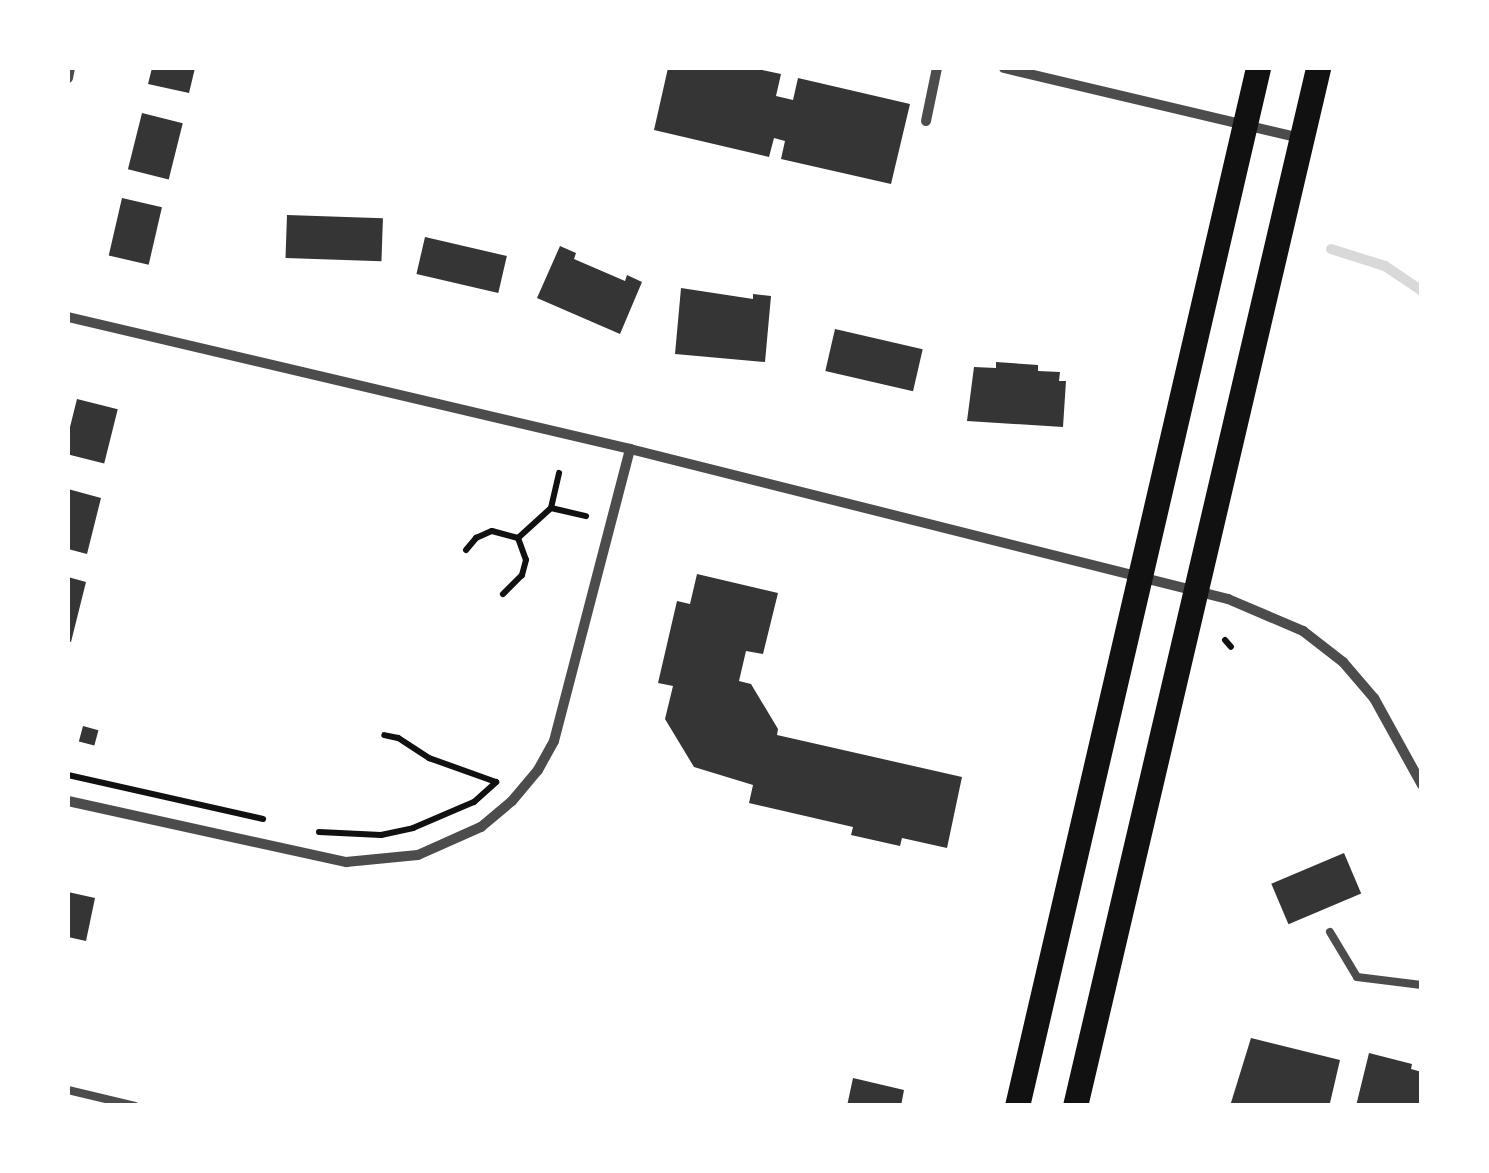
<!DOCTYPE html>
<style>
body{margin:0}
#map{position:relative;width:1489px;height:1173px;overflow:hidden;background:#fff;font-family:Signika,sans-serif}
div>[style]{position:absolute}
.stream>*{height:10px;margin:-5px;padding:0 5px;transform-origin:5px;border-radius:5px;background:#d9d9d9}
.building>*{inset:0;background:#353535;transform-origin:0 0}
.path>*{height:6px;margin:-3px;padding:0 3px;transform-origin:3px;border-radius:3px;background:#111}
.service>*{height:8px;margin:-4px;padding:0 4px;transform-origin:4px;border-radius:4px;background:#4c4c4c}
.minor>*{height:10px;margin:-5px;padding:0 5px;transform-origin:5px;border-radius:5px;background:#4c4c4c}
.primary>*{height:25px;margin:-12.5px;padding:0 12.5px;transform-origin:12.5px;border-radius:12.5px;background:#111}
span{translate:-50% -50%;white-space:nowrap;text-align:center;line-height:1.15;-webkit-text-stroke:8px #fff;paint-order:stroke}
.frame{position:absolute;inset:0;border:70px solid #fff;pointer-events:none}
</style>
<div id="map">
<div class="stream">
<i style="left:1331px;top:249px;width:57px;rotate:17.5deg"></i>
<i style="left:1385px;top:266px;width:45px;rotate:34deg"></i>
</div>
<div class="building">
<i style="clip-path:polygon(152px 68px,195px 68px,189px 93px,148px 84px)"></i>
<i style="clip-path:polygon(668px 68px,753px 68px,781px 74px,776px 96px,793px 100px,798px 78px,910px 104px,891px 184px,781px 159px,785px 141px,774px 138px,769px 157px,654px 130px)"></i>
<i style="left:142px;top:113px;width:42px;height:58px;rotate:14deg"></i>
<i style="left:122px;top:198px;width:41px;height:59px;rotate:13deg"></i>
<i style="left:287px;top:215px;width:96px;height:43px;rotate:2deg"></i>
<i style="left:425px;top:237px;width:84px;height:38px;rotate:13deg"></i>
<i style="clip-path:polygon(560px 246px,576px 253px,574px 259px,625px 281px,627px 275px,642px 282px,620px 334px,537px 298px)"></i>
<i style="clip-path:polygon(681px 288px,753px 299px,753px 294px,771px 296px,765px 362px,675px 354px)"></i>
<i style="left:835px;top:329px;width:90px;height:43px;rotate:13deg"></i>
<i style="clip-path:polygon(996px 362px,1038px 365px,1038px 371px,1060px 372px,1059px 381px,1066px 381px,1063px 427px,967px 421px,974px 367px,996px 368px)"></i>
<i style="left:77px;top:399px;width:42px;height:56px;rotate:14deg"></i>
<i style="clip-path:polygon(68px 489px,101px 498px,87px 554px,68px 549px)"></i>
<i style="clip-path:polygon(697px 574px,778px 593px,763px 654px,746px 651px,739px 681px,751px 684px,778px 729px,777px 735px,962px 777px,947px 848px,902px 838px,900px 846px,851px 835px,853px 827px,749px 803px,753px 785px,694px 767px,665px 719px,673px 686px,658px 683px,677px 601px,690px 604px)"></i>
<i style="clip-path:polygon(68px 577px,86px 582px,71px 642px,68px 641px)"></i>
<i style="left:83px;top:726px;width:16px;height:16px;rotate:15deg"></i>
<i style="left:1344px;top:853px;width:44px;height:79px;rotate:67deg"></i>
<i style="clip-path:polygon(68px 892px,95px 898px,86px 941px,68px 937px)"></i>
<i style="clip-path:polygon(1251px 1038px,1340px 1060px,1330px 1103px,1230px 1106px)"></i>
<i style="clip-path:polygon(1369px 1053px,1412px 1064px,1411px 1069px,1422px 1072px,1422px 1106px,1356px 1106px)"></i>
<i style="clip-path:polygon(853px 1078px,904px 1090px,901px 1106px,847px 1106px)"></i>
</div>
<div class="path">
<i style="left:551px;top:508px;width:36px;rotate:13deg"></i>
<i style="left:518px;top:538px;width:45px;rotate:-42.3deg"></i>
<i style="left:551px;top:508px;width:36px;rotate:-77deg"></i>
<i style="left:466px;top:550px;width:16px;rotate:-50deg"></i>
<i style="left:476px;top:538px;width:17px;rotate:-24deg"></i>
<i style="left:492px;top:531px;width:27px;rotate:15deg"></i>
<i style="left:518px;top:538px;width:23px;rotate:70deg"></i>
<i style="left:526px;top:560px;width:16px;rotate:105deg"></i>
<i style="left:522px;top:575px;width:27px;rotate:135deg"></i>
<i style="left:1225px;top:640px;width:9px;rotate:49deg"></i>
<i style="left:68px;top:775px;width:200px;rotate:12.7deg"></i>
<i style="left:319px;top:832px;width:62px;rotate:2.8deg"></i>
<i style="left:381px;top:835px;width:33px;rotate:-12deg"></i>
<i style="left:413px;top:828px;width:66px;rotate:-23.1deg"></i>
<i style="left:474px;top:802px;width:30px;rotate:-42deg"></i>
<i style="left:496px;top:782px;width:71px;rotate:-160.3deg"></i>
<i style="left:429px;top:758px;width:37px;rotate:-147deg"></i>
<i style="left:398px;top:738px;width:14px;rotate:-168deg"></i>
</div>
<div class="service">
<i style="left:1330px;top:932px;width:52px;rotate:59deg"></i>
<i style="left:1357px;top:977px;width:65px;rotate:7deg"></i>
<i style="left:68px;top:1090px;width:69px;rotate:13.4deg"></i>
</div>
<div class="minor">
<i style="left:1004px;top:68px;width:305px;rotate:13.3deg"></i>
<i style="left:68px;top:78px;width:10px;rotate:-79deg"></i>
<i style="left:926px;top:121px;width:54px;rotate:-78.3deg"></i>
<i style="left:68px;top:317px;width:577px;rotate:13.22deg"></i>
<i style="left:630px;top:449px;width:617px;rotate:14.08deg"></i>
<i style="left:1228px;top:599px;width:82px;rotate:23.1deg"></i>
<i style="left:1303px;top:631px;width:51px;rotate:37.8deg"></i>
<i style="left:1343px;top:662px;width:48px;rotate:49.3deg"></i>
<i style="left:1374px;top:698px;width:99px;rotate:61.1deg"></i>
<i style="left:68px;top:801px;width:285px;rotate:12.4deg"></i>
<i style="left:346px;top:862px;width:72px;rotate:-5.6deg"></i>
<i style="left:418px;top:855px;width:69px;rotate:-24deg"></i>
<i style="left:481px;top:827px;width:40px;rotate:-40deg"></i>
<i style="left:512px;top:801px;width:40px;rotate:-50deg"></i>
<i style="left:538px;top:770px;width:33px;rotate:-61deg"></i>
<i style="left:554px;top:741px;width:302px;rotate:-75.4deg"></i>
</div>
<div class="primary">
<i style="left:1017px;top:1106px;width:1066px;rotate:-76.93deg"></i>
<i style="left:1075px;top:1106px;width:1066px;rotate:-76.82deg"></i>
</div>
<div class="frame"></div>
</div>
